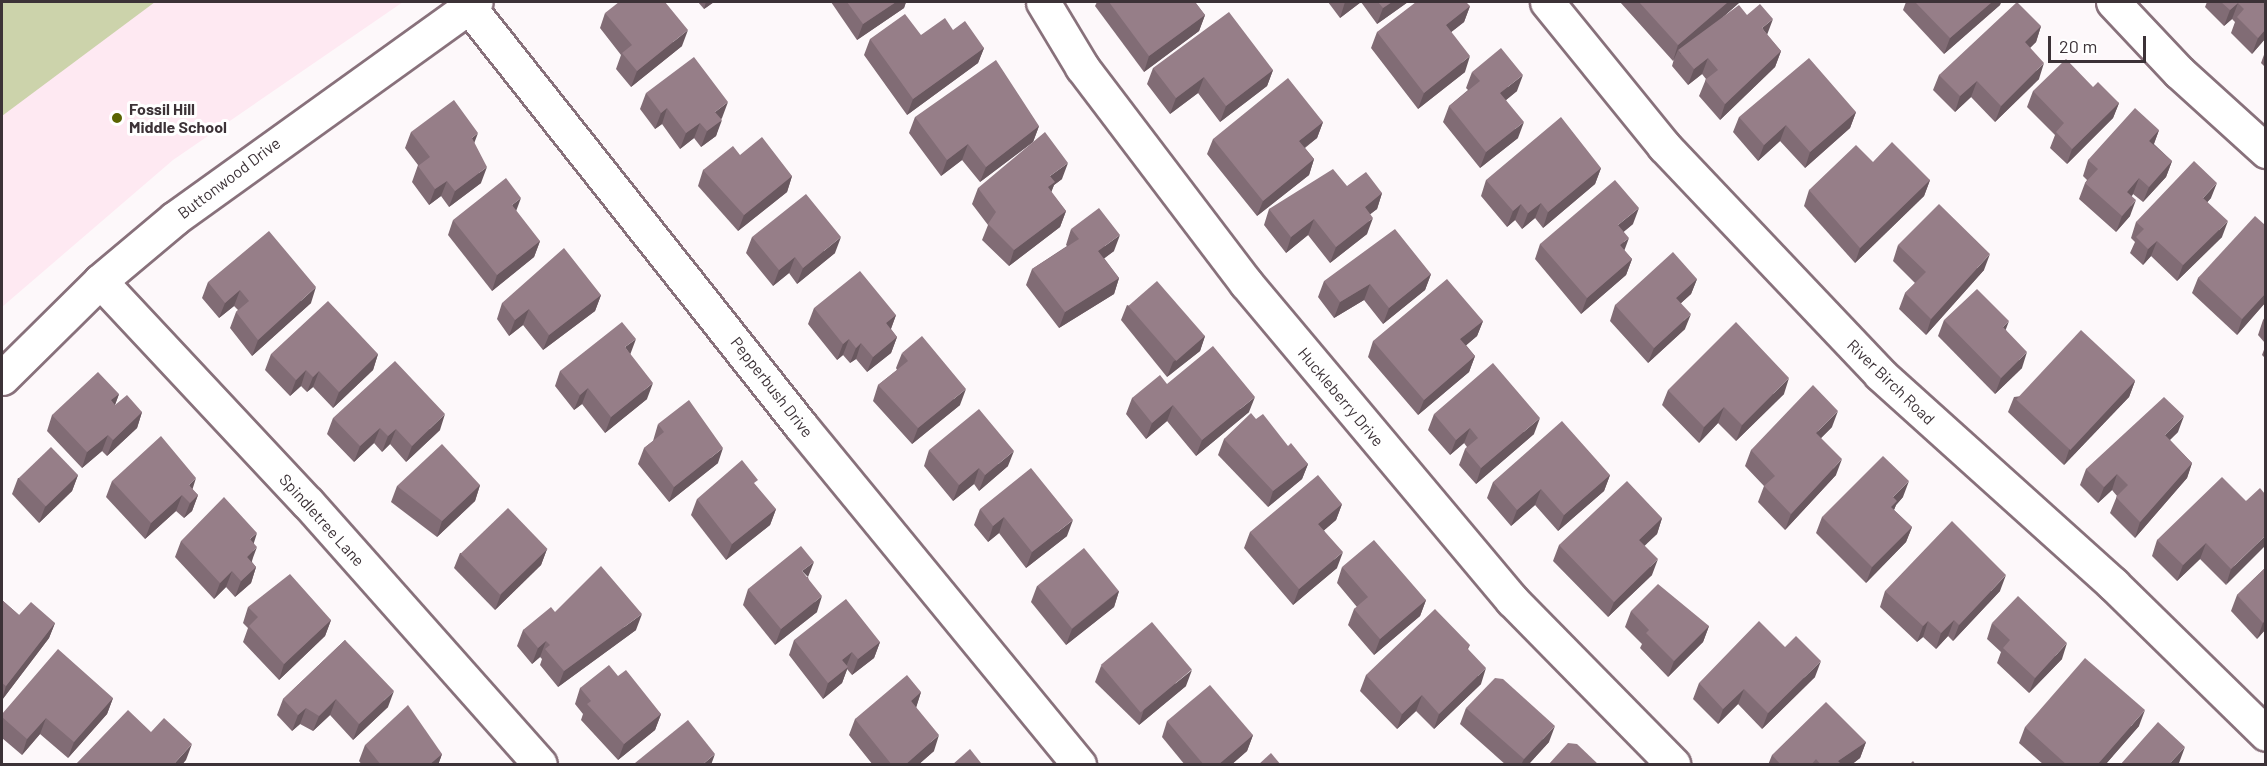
<!DOCTYPE html>
<style>
body{margin:0}
#map{position:relative;width:2267px;height:766px;overflow:hidden;background:#fdf8fa;font-family:Barlow,sans-serif}
div>[style]{position:absolute}
.built>*{inset:0;background:#fee9f2}
.green>*{inset:0;background:#ccd3ab}
.roads{filter:drop-shadow(2px 0 #88717b) drop-shadow(-2px 0 #88717b) drop-shadow(0 2px #88717b) drop-shadow(0 -2px #88717b)}
.minor>*{height:33px;margin:-16.5px;padding:0 16.5px;transform-origin:16.5px;border-radius:16.5px;background:#fff}
.wall>*{inset:0;background:#816c75}
.shaded-wall>*{inset:0;background:#69585f}
.building>*{inset:0;background:#967e88;transform-origin:0 0}
.dots>*{width:16px;height:16px;translate:-50% -50%;box-sizing:border-box;border:3px solid #fff;border-radius:50%}
span{translate:-50% -50%;white-space:nowrap;text-align:center;line-height:1.15;-webkit-text-stroke:6px #fff;paint-order:stroke}
.poi-label{font-size:16px;color:#3c3237;font-weight:700}
.left{translate:0 -50%;text-align:left}
.street-label{font-size:16px;color:#3c3237}
.frame{position:absolute;inset:0;border:3px solid #3c3237;pointer-events:none}
.scale{position:absolute;left:2048px;top:36px;width:98px;height:27px;box-sizing:border-box;border:3px solid #3c3237;border-top:0;padding-left:8px;font-size:18px;line-height:21px;white-space:nowrap;color:#3c3237;-webkit-text-stroke:4px #fff;paint-order:stroke}
</style>
<div id="map">
<div class="built">
<i style="clip-path:polygon(2px 2px,403px 2px,173px 160px,2px 307px)"></i>
</div>
<div class="green">
<i style="clip-path:polygon(2px 2px,155px 2px,2px 116px)"></i>
</div>
<div class="roads">
<div class="minor">
<i style="left:1043px;top:2px;width:76px;rotate:59deg"></i>
<i style="left:1082px;top:67px;width:271px;rotate:52.8deg"></i>
<i style="left:1246px;top:283px;width:414px;rotate:50deg"></i>
<i style="left:1512px;top:600px;width:230px;rotate:45.5deg"></i>
<i style="left:1547px;top:2px;width:186px;rotate:50.9deg"></i>
<i style="left:1664px;top:146px;width:314px;rotate:46.5deg"></i>
<i style="left:1880px;top:374px;width:314px;rotate:42deg"></i>
<i style="left:2113px;top:584px;width:214px;rotate:44.4deg"></i>
<i style="left:2113px;top:2px;width:96px;rotate:46.7deg"></i>
<i style="left:2179px;top:72px;width:118px;rotate:42.2deg"></i>
<i style="left:469px;top:7px;width:535px;rotate:51.61deg"></i>
<i style="left:801px;top:426px;width:438px;rotate:50.6deg"></i>
<i style="left:100px;top:281px;width:304px;rotate:46.9deg"></i>
<i style="left:308px;top:503px;width:349px;rotate:48.4deg"></i>
<i style="left:2px;top:378px;width:138px;rotate:-44.7deg"></i>
<i style="left:100px;top:281px;width:98px;rotate:-40deg"></i>
<i style="left:175px;top:218px;width:370px;rotate:-35.7deg"></i>
</div>
</div>
<div class="wall">
<i style="clip-path:polygon(698px 2px,714px 2px,704px 9px)"></i>
<i style="clip-path:polygon(831px 2px,906px 2px,904px 8px,857px 40px)"></i>
<i style="clip-path:polygon(1097px 2px,1195px 2px,1205px 15px,1199px 31px,1144px 72px,1095px 6px)"></i>
<i style="clip-path:polygon(1328px 2px,1408px 2px,1377px 24px,1361px 2px,1340px 18px)"></i>
<i style="clip-path:polygon(1620px 2px,1740px 2px,1723px 17px,1747px 15px,1767px 35px,1781px 51px,1775px 67px,1720px 120px,1699px 96px,1706px 79px,1702px 74px,1688px 85px,1672px 66px,1674px 59px,1673px 61px)"></i>
<i style="clip-path:polygon(1906px 2px,2001px 2px,2000px 5px,1944px 54px,1903px 10px)"></i>
<i style="clip-path:polygon(2207px 2px,2265px 2px,2265px 39px,2252px 54px,2231px 33px,2235px 22px,2232px 19px,2224px 26px,2205px 7px)"></i>
<i style="clip-path:polygon(1470px 6px,1464px 22px,1451px 32px,1465px 72px,1418px 109px,1371px 48px,1377px 32px)"></i>
<i style="clip-path:polygon(605px 13px,682px 46px,631px 87px,616px 69px,621px 55px,600px 28px)"></i>
<i style="clip-path:polygon(2041px 26px,2036px 42px,2030px 48px,2039px 79px,1995px 122px,1971px 97px,1955px 112px,1933px 90px,1939px 75px)"></i>
<i style="clip-path:polygon(953px 30px,984px 48px,978px 63px,907px 115px,864px 55px,870px 39px,921px 35px)"></i>
<i style="clip-path:polygon(2265px 52px,2265px 67px,2261px 63px)"></i>
<i style="clip-path:polygon(1153px 68px,1273px 70px,1267px 86px,1220px 122px,1198px 93px,1170px 114px,1147px 84px)"></i>
<i style="clip-path:polygon(1472px 72px,1517px 91px,1506px 100px,1518px 138px,1480px 168px,1443px 122px,1449px 106px,1468px 90px,1466px 88px)"></i>
<i style="clip-path:polygon(2093px 87px,2119px 103px,2113px 118px,2067px 164px,2050px 148px,2055px 135px,2027px 107px,2033px 91px)"></i>
<i style="clip-path:polygon(646px 93px,722px 118px,721px 119px,716px 136px,701px 147px,694px 138px,680px 149px,662px 124px,655px 129px,640px 109px)"></i>
<i style="clip-path:polygon(1856px 112px,1850px 128px,1805px 168px,1780px 141px,1758px 161px,1733px 132px,1739px 117px)"></i>
<i style="clip-path:polygon(915px 117px,1039px 126px,1033px 142px,980px 182px,962px 160px,941px 176px,909px 133px)"></i>
<i style="clip-path:polygon(1323px 122px,1317px 138px,1305px 148px,1314px 159px,1309px 175px,1257px 216px,1207px 154px,1213px 139px)"></i>
<i style="clip-path:polygon(2159px 130px,2154px 144px,2172px 161px,2166px 177px,2143px 202px,2133px 194px,2132px 196px,2130px 216px,2116px 232px,2079px 199px,2085px 183px,2087px 180px,2083px 176px,2088px 160px)"></i>
<i style="clip-path:polygon(411px 132px,474px 143px,481px 183px,449px 207px,441px 196px,429px 205px,412px 182px,418px 165px,405px 148px)"></i>
<i style="clip-path:polygon(740px 155px,792px 176px,787px 192px,738px 231px,698px 186px,703px 170px)"></i>
<i style="clip-path:polygon(1873px 162px,1930px 180px,1924px 196px,1855px 263px,1804px 206px,1809px 190px)"></i>
<i style="clip-path:polygon(1601px 168px,1595px 184px,1543px 228px,1535px 218px,1522px 229px,1515px 220px,1507px 227px,1481px 196px,1486px 180px)"></i>
<i style="clip-path:polygon(1062px 179px,1054px 185px,1051px 192px,1066px 211px,1060px 227px,1009px 266px,982px 240px,988px 225px,972px 204px,978px 188px)"></i>
<i style="clip-path:polygon(1347px 186px,1382px 193px,1377px 209px,1370px 214px,1367px 234px,1330px 263px,1308px 235px,1286px 253px,1264px 225px,1269px 209px)"></i>
<i style="clip-path:polygon(2211px 198px,2207px 202px,2222px 237px,2177px 281px,2151px 256px,2143px 265px,2130px 253px,2135px 242px,2131px 238px,2136px 222px)"></i>
<i style="clip-path:polygon(453px 220px,540px 241px,534px 257px,492px 291px,448px 235px)"></i>
<i style="clip-path:polygon(1633px 224px,1624px 231px,1624px 250px,1632px 259px,1626px 275px,1581px 314px,1535px 259px,1540px 244px)"></i>
<i style="clip-path:polygon(2265px 225px,2265px 303px,2237px 335px,2192px 293px,2198px 278px)"></i>
<i style="clip-path:polygon(1071px 229px,1114px 251px,1104px 258px,1119px 278px,1114px 294px,1059px 328px,1026px 285px,1032px 269px,1067px 246px,1066px 245px)"></i>
<i style="clip-path:polygon(752px 237px,835px 253px,797px 284px,789px 273px,773px 286px,746px 253px)"></i>
<i style="clip-path:polygon(1898px 245px,1984px 270px,1926px 335px,1899px 309px,1905px 293px,1915px 283px,1893px 261px)"></i>
<i style="clip-path:polygon(1431px 274px,1425px 290px,1383px 324px,1364px 300px,1334px 318px,1318px 297px,1324px 281px)"></i>
<i style="clip-path:polygon(1697px 279px,1691px 294px,1681px 303px,1685px 329px,1648px 363px,1610px 321px,1615px 305px)"></i>
<i style="clip-path:polygon(208px 282px,311px 303px,252px 356px,230px 328px,236px 312px,238px 310px,234px 306px,219px 318px,202px 298px)"></i>
<i style="clip-path:polygon(601px 295px,595px 311px,543px 350px,523px 325px,509px 336px,497px 319px,502px 303px)"></i>
<i style="clip-path:polygon(1127px 305px,1205px 336px,1200px 351px,1167px 377px,1121px 320px)"></i>
<i style="clip-path:polygon(814px 308px,896px 315px,891px 329px,897px 337px,891px 353px,867px 372px,856px 359px,850px 363px,843px 355px,837px 360px,808px 324px)"></i>
<i style="clip-path:polygon(2265px 317px,2265px 343px,2258px 335px,2263px 320px)"></i>
<i style="clip-path:polygon(1944px 320px,2006px 330px,2022px 368px,1995px 394px,1938px 336px)"></i>
<i style="clip-path:polygon(1483px 321px,1477px 336px,1466px 345px,1475px 356px,1469px 372px,1418px 415px,1368px 357px,1373px 341px)"></i>
<i style="clip-path:polygon(2265px 347px,2265px 358px,2262px 355px)"></i>
<i style="clip-path:polygon(902px 353px,960px 405px,912px 444px,873px 401px,878px 385px,897px 370px,896px 368px)"></i>
<i style="clip-path:polygon(271px 354px,378px 354px,373px 370px,333px 408px,313px 387px,307px 392px,301px 386px,290px 396px,265px 370px)"></i>
<i style="clip-path:polygon(630px 354px,647px 399px,605px 433px,582px 404px,574px 410px,555px 386px,560px 371px)"></i>
<i style="clip-path:polygon(2135px 381px,2129px 397px,2064px 465px,2008px 412px,2014px 397px)"></i>
<i style="clip-path:polygon(1167px 384px,1249px 412px,1196px 456px,1167px 421px,1146px 439px,1126px 414px,1132px 398px)"></i>
<i style="clip-path:polygon(1668px 390px,1784px 394px,1736px 441px,1718px 423px,1699px 443px,1662px 405px)"></i>
<i style="clip-path:polygon(119px 394px,115px 405px,142px 412px,137px 428px,107px 456px,102px 451px,82px 468px,47px 431px,52px 415px)"></i>
<i style="clip-path:polygon(1434px 414px,1534px 434px,1476px 484px,1459px 465px,1465px 449px,1467px 447px,1464px 443px,1450px 455px,1428px 430px)"></i>
<i style="clip-path:polygon(333px 418px,440px 430px,406px 462px,390px 444px,382px 452px,374px 443px,354px 462px,327px 434px)"></i>
<i style="clip-path:polygon(1256px 419px,1308px 464px,1302px 479px,1268px 507px,1218px 455px,1224px 439px)"></i>
<i style="clip-path:polygon(658px 424px,718px 463px,669px 502px,638px 464px,644px 448px,653px 441px)"></i>
<i style="clip-path:polygon(1832px 427px,1821px 438px,1836px 475px,1785px 530px,1758px 502px,1764px 486px,1745px 466px,1751px 450px)"></i>
<i style="clip-path:polygon(2178px 432px,2170px 440px,2192px 463px,2187px 478px,2135px 538px,2110px 513px,2117px 496px,2112px 490px,2098px 503px,2080px 485px,2086px 469px)"></i>
<i style="clip-path:polygon(929px 450px,1008px 466px,979px 491px,974px 484px,953px 501px,924px 466px)"></i>
<i style="clip-path:polygon(78px 475px,72px 491px,39px 523px,12px 494px,18px 478px)"></i>
<i style="clip-path:polygon(1610px 475px,1604px 491px,1558px 531px,1535px 505px,1511px 526px,1487px 498px,1493px 482px)"></i>
<i style="clip-path:polygon(112px 481px,192px 489px,198px 495px,192px 511px,184px 518px,176px 511px,145px 539px,106px 497px)"></i>
<i style="clip-path:polygon(480px 485px,475px 501px,437px 537px,391px 502px,397px 486px)"></i>
<i style="clip-path:polygon(2265px 494px,2226px 585px,2200px 559px,2177px 581px,2152px 556px,2157px 540px,2246px 501px)"></i>
<i style="clip-path:polygon(1903px 497px,1896px 505px,1894px 510px,1912px 527px,1906px 542px,1866px 583px,1816px 533px,1822px 517px)"></i>
<i style="clip-path:polygon(697px 499px,776px 509px,770px 525px,726px 560px,691px 515px)"></i>
<i style="clip-path:polygon(1342px 504px,1336px 520px,1324px 530px,1337px 568px,1293px 605px,1244px 548px,1250px 532px)"></i>
<i style="clip-path:polygon(980px 509px,1067px 536px,1026px 568px,999px 533px,988px 542px,974px 525px)"></i>
<i style="clip-path:polygon(1662px 518px,1657px 534px,1644px 545px,1652px 575px,1608px 617px,1553px 561px,1559px 545px)"></i>
<i style="clip-path:polygon(181px 541px,254px 543px,252px 562px,256px 567px,251px 583px,235px 597px,226px 587px,214px 599px,175px 557px)"></i>
<i style="clip-path:polygon(547px 549px,541px 565px,495px 610px,454px 568px,460px 553px)"></i>
<i style="clip-path:polygon(1342px 567px,1426px 600px,1420px 616px,1374px 655px,1348px 625px,1354px 609px,1357px 607px,1337px 583px)"></i>
<i style="clip-path:polygon(2265px 568px,2265px 630px,2257px 639px,2231px 611px,2237px 595px)"></i>
<i style="clip-path:polygon(808px 577px,817px 612px,775px 645px,743px 605px,748px 589px)"></i>
<i style="clip-path:polygon(1037px 586px,1119px 591px,1114px 607px,1066px 645px,1031px 602px)"></i>
<i style="clip-path:polygon(1885px 591px,2000px 591px,1953px 641px,1948px 636px,1936px 649px,1923px 637px,1917px 642px,1880px 607px)"></i>
<i style="clip-path:polygon(2px 600px,19px 615px,55px 623px,49px 638px,2px 700px)"></i>
<i style="clip-path:polygon(248px 607px,331px 620px,325px 636px,279px 680px,243px 642px,248px 628px,243px 623px)"></i>
<i style="clip-path:polygon(1631px 611px,1709px 626px,1703px 642px,1668px 677px,1640px 648px,1642px 644px,1625px 627px)"></i>
<i style="clip-path:polygon(555px 612px,636px 630px,558px 687px,540px 665px,542px 659px,540px 657px,532px 664px,517px 646px,523px 630px)"></i>
<i style="clip-path:polygon(1992px 623px,2062px 659px,2029px 693px,1997px 663px,2001px 652px,1987px 639px)"></i>
<i style="clip-path:polygon(345px 640px,388px 707px,353px 740px,330px 715px,313px 731px,300px 724px,292px 731px,277px 715px,283px 699px)"></i>
<i style="clip-path:polygon(794px 640px,880px 642px,874px 658px,852px 675px,847px 669px,842px 683px,823px 699px,789px 655px)"></i>
<i style="clip-path:polygon(1470px 645px,1468px 649px,1481px 684px,1434px 729px,1416px 711px,1397px 729px,1360px 691px,1366px 675px)"></i>
<i style="clip-path:polygon(1101px 666px,1186px 686px,1139px 725px,1095px 682px)"></i>
<i style="clip-path:polygon(618px 676px,661px 714px,655px 730px,618px 760px,581px 720px,583px 714px,575px 704px,580px 688px)"></i>
<i style="clip-path:polygon(1815px 677px,1762px 729px,1738px 704px,1718px 724px,1693px 699px,1699px 683px)"></i>
<i style="clip-path:polygon(921px 692px,916px 707px,934px 751px,918px 765px,873px 765px,849px 735px,855px 719px)"></i>
<i style="clip-path:polygon(113px 698px,107px 714px,68px 758px,40px 734px,22px 755px,2px 738px,2px 714px)"></i>
<i style="clip-path:polygon(1466px 708px,1549px 742px,1528px 765px,1506px 765px,1460px 724px)"></i>
<i style="clip-path:polygon(1167px 721px,1253px 735px,1247px 751px,1231px 765px,1185px 765px,1162px 737px)"></i>
<i style="clip-path:polygon(2139px 726px,2105px 765px,2044px 765px,2019px 743px,2025px 727px)"></i>
<i style="clip-path:polygon(1866px 742px,1860px 758px,1851px 765px,1768px 765px,1772px 755px)"></i>
<i style="clip-path:polygon(365px 745px,442px 754px,438px 765px,362px 765px,359px 761px)"></i>
</div>
<div class="shaded-wall">
<i style="clip-path:polygon(706px 2px,714px 2px,704px 9px)"></i>
<i style="clip-path:polygon(896px 2px,906px 2px,904px 8px,857px 40px,863px 24px)"></i>
<i style="clip-path:polygon(1345px 2px,1361px 2px,1340px 18px)"></i>
<i style="clip-path:polygon(1392px 2px,1408px 2px,1377px 24px,1383px 8px)"></i>
<i style="clip-path:polygon(1728px 2px,1740px 2px,1681px 54px,1678px 50px,1674px 59px,1673px 61px,1678px 45px)"></i>
<i style="clip-path:polygon(1992px 2px,2001px 2px,2000px 5px,1944px 54px,1950px 38px)"></i>
<i style="clip-path:polygon(2238px 3px,2232px 19px,2224px 26px,2230px 10px)"></i>
<i style="clip-path:polygon(1470px 6px,1464px 22px,1440px 41px,1446px 25px)"></i>
<i style="clip-path:polygon(1205px 15px,1199px 31px,1144px 72px,1149px 56px)"></i>
<i style="clip-path:polygon(1773px 19px,1767px 35px,1762px 28px)"></i>
<i style="clip-path:polygon(2041px 26px,2036px 42px,2019px 58px,2025px 42px)"></i>
<i style="clip-path:polygon(688px 30px,682px 46px,631px 87px,637px 71px)"></i>
<i style="clip-path:polygon(2265px 30px,2265px 39px,2252px 54px,2258px 38px)"></i>
<i style="clip-path:polygon(984px 48px,978px 63px,907px 115px,913px 99px)"></i>
<i style="clip-path:polygon(1781px 51px,1775px 67px,1720px 120px,1725px 104px)"></i>
<i style="clip-path:polygon(1470px 56px,1465px 72px,1418px 109px,1424px 93px)"></i>
<i style="clip-path:polygon(1708px 58px,1702px 74px,1688px 85px,1694px 69px)"></i>
<i style="clip-path:polygon(2044px 63px,2039px 79px,1995px 122px,2001px 106px)"></i>
<i style="clip-path:polygon(1273px 70px,1267px 86px,1220px 122px,1226px 106px)"></i>
<i style="clip-path:polygon(1523px 75px,1517px 91px,1495px 109px,1500px 93px)"></i>
<i style="clip-path:polygon(1204px 77px,1198px 93px,1170px 114px,1176px 98px)"></i>
<i style="clip-path:polygon(1977px 81px,1971px 97px,1955px 112px,1960px 96px)"></i>
<i style="clip-path:polygon(728px 102px,722px 118px,709px 128px,715px 112px)"></i>
<i style="clip-path:polygon(2119px 103px,2113px 118px,2067px 164px,2072px 149px)"></i>
<i style="clip-path:polygon(667px 108px,662px 124px,655px 129px,661px 113px)"></i>
<i style="clip-path:polygon(1856px 112px,1850px 128px,1805px 168px,1810px 152px)"></i>
<i style="clip-path:polygon(722px 120px,716px 136px,701px 147px,707px 131px)"></i>
<i style="clip-path:polygon(1323px 122px,1317px 138px,1293px 156px,1299px 141px)"></i>
<i style="clip-path:polygon(1524px 122px,1518px 138px,1480px 168px,1486px 152px)"></i>
<i style="clip-path:polygon(700px 123px,694px 138px,680px 149px,686px 133px)"></i>
<i style="clip-path:polygon(1786px 125px,1780px 141px,1758px 161px,1764px 145px)"></i>
<i style="clip-path:polygon(1039px 126px,1033px 142px,980px 182px,986px 167px)"></i>
<i style="clip-path:polygon(2159px 130px,2153px 146px,2149px 141px)"></i>
<i style="clip-path:polygon(478px 133px,472px 149px,472px 138px)"></i>
<i style="clip-path:polygon(968px 144px,962px 160px,941px 176px,947px 160px)"></i>
<i style="clip-path:polygon(1314px 159px,1309px 175px,1257px 216px,1263px 201px)"></i>
<i style="clip-path:polygon(2172px 161px,2166px 177px,2143px 202px,2149px 187px)"></i>
<i style="clip-path:polygon(1068px 163px,1062px 179px,1054px 185px,1049px 198px,1042px 203px,1050px 176px)"></i>
<i style="clip-path:polygon(487px 167px,481px 183px,449px 207px,455px 191px)"></i>
<i style="clip-path:polygon(1601px 168px,1595px 184px,1543px 228px,1548px 212px)"></i>
<i style="clip-path:polygon(792px 176px,787px 192px,738px 231px,744px 215px)"></i>
<i style="clip-path:polygon(2139px 178px,2133px 194px,2121px 207px,2127px 192px)"></i>
<i style="clip-path:polygon(1930px 180px,1924px 196px,1855px 263px,1860px 248px)"></i>
<i style="clip-path:polygon(447px 181px,441px 196px,429px 205px,435px 189px)"></i>
<i style="clip-path:polygon(2217px 183px,2211px 198px,2197px 214px,2203px 198px)"></i>
<i style="clip-path:polygon(1382px 193px,1377px 209px,1359px 223px,1365px 207px)"></i>
<i style="clip-path:polygon(521px 198px,515px 214px,512px 205px)"></i>
<i style="clip-path:polygon(2136px 200px,2130px 216px,2116px 232px,2122px 216px)"></i>
<i style="clip-path:polygon(1541px 203px,1535px 218px,1522px 229px,1528px 213px)"></i>
<i style="clip-path:polygon(1521px 204px,1515px 220px,1507px 227px,1513px 211px)"></i>
<i style="clip-path:polygon(1639px 208px,1633px 224px,1613px 241px,1618px 225px)"></i>
<i style="clip-path:polygon(1066px 211px,1060px 227px,1009px 266px,1014px 250px)"></i>
<i style="clip-path:polygon(1373px 218px,1367px 234px,1330px 263px,1336px 247px)"></i>
<i style="clip-path:polygon(1314px 219px,1308px 235px,1286px 253px,1291px 237px)"></i>
<i style="clip-path:polygon(2228px 221px,2222px 237px,2177px 281px,2183px 265px)"></i>
<i style="clip-path:polygon(1120px 235px,1114px 251px,1093px 267px,1098px 251px)"></i>
<i style="clip-path:polygon(841px 237px,835px 253px,797px 284px,803px 268px)"></i>
<i style="clip-path:polygon(1629px 238px,1623px 254px,1620px 245px)"></i>
<i style="clip-path:polygon(540px 241px,534px 257px,492px 291px,497px 275px)"></i>
<i style="clip-path:polygon(2157px 241px,2151px 256px,2143px 265px,2148px 249px)"></i>
<i style="clip-path:polygon(1990px 254px,1984px 270px,1926px 335px,1931px 319px)"></i>
<i style="clip-path:polygon(795px 257px,789px 273px,773px 286px,779px 270px)"></i>
<i style="clip-path:polygon(1632px 259px,1626px 275px,1581px 314px,1587px 298px)"></i>
<i style="clip-path:polygon(1431px 274px,1425px 290px,1383px 324px,1389px 308px)"></i>
<i style="clip-path:polygon(1119px 278px,1114px 294px,1059px 328px,1065px 312px)"></i>
<i style="clip-path:polygon(1697px 279px,1691px 294px,1670px 313px,1676px 298px)"></i>
<i style="clip-path:polygon(1370px 284px,1364px 300px,1334px 318px,1340px 302px)"></i>
<i style="clip-path:polygon(316px 287px,311px 303px,252px 356px,258px 340px)"></i>
<i style="clip-path:polygon(240px 290px,234px 306px,219px 318px,225px 303px)"></i>
<i style="clip-path:polygon(2265px 294px,2265px 303px,2237px 335px,2242px 319px)"></i>
<i style="clip-path:polygon(601px 295px,595px 311px,543px 350px,549px 335px)"></i>
<i style="clip-path:polygon(529px 309px,523px 325px,509px 336px,515px 320px)"></i>
<i style="clip-path:polygon(1691px 314px,1685px 329px,1648px 363px,1654px 348px)"></i>
<i style="clip-path:polygon(896px 315px,890px 331px,886px 323px)"></i>
<i style="clip-path:polygon(1483px 321px,1477px 336px,1455px 355px,1460px 339px)"></i>
<i style="clip-path:polygon(2009px 321px,2003px 337px,2003px 327px)"></i>
<i style="clip-path:polygon(1205px 336px,1200px 351px,1167px 377px,1173px 362px)"></i>
<i style="clip-path:polygon(897px 337px,891px 353px,867px 372px,873px 357px)"></i>
<i style="clip-path:polygon(636px 339px,630px 355px,625px 347px)"></i>
<i style="clip-path:polygon(849px 339px,843px 355px,837px 360px,843px 344px)"></i>
<i style="clip-path:polygon(861px 343px,856px 359px,850px 363px,856px 348px)"></i>
<i style="clip-path:polygon(2027px 352px,2022px 368px,1995px 394px,2001px 378px)"></i>
<i style="clip-path:polygon(378px 354px,373px 370px,333px 408px,339px 392px)"></i>
<i style="clip-path:polygon(1475px 356px,1469px 372px,1418px 415px,1424px 400px)"></i>
<i style="clip-path:polygon(306px 370px,301px 386px,290px 396px,296px 380px)"></i>
<i style="clip-path:polygon(319px 371px,313px 387px,307px 392px,313px 377px)"></i>
<i style="clip-path:polygon(1789px 378px,1784px 394px,1736px 441px,1742px 425px)"></i>
<i style="clip-path:polygon(2135px 381px,2129px 397px,2064px 465px,2069px 450px)"></i>
<i style="clip-path:polygon(653px 383px,647px 399px,605px 433px,611px 417px)"></i>
<i style="clip-path:polygon(588px 388px,582px 404px,574px 410px,580px 395px)"></i>
<i style="clip-path:polygon(966px 389px,960px 405px,912px 444px,918px 428px)"></i>
<i style="clip-path:polygon(119px 394px,113px 410px,111px 400px)"></i>
<i style="clip-path:polygon(1255px 397px,1249px 412px,1196px 456px,1202px 440px)"></i>
<i style="clip-path:polygon(1173px 405px,1167px 421px,1146px 439px,1152px 423px)"></i>
<i style="clip-path:polygon(1724px 407px,1718px 423px,1699px 443px,1704px 427px)"></i>
<i style="clip-path:polygon(1838px 411px,1832px 427px,1810px 449px,1816px 433px)"></i>
<i style="clip-path:polygon(142px 412px,137px 428px,107px 456px,113px 440px)"></i>
<i style="clip-path:polygon(445px 414px,440px 430px,406px 462px,412px 446px)"></i>
<i style="clip-path:polygon(2184px 416px,2178px 432px,2159px 450px,2165px 435px)"></i>
<i style="clip-path:polygon(1540px 418px,1534px 434px,1476px 484px,1481px 468px)"></i>
<i style="clip-path:polygon(380px 428px,374px 443px,354px 462px,360px 446px)"></i>
<i style="clip-path:polygon(1470px 428px,1464px 443px,1450px 455px,1456px 440px)"></i>
<i style="clip-path:polygon(396px 429px,390px 444px,382px 452px,388px 436px)"></i>
<i style="clip-path:polygon(108px 435px,102px 451px,82px 468px,87px 452px)"></i>
<i style="clip-path:polygon(723px 448px,718px 463px,669px 502px,674px 487px)"></i>
<i style="clip-path:polygon(1014px 451px,1008px 466px,979px 491px,985px 475px)"></i>
<i style="clip-path:polygon(1842px 459px,1836px 475px,1785px 530px,1791px 514px)"></i>
<i style="clip-path:polygon(2192px 463px,2187px 478px,2135px 538px,2140px 522px)"></i>
<i style="clip-path:polygon(1308px 464px,1302px 479px,1268px 507px,1273px 491px)"></i>
<i style="clip-path:polygon(979px 468px,974px 484px,953px 501px,959px 485px)"></i>
<i style="clip-path:polygon(2117px 474px,2112px 490px,2098px 503px,2104px 487px)"></i>
<i style="clip-path:polygon(78px 475px,72px 491px,39px 523px,45px 507px)"></i>
<i style="clip-path:polygon(1610px 475px,1604px 491px,1558px 531px,1564px 515px)"></i>
<i style="clip-path:polygon(196px 478px,191px 494px,189px 485px)"></i>
<i style="clip-path:polygon(1909px 481px,1903px 497px,1896px 505px,1891px 517px,1886px 523px,1893px 497px)"></i>
<i style="clip-path:polygon(480px 485px,475px 501px,437px 537px,442px 521px)"></i>
<i style="clip-path:polygon(1541px 489px,1535px 505px,1511px 526px,1517px 510px)"></i>
<i style="clip-path:polygon(182px 495px,176px 511px,145px 539px,151px 523px)"></i>
<i style="clip-path:polygon(198px 495px,192px 511px,184px 518px,190px 503px)"></i>
<i style="clip-path:polygon(1342px 504px,1336px 520px,1313px 540px,1318px 524px)"></i>
<i style="clip-path:polygon(776px 509px,770px 525px,726px 560px,732px 544px)"></i>
<i style="clip-path:polygon(1004px 517px,999px 533px,988px 542px,993px 526px)"></i>
<i style="clip-path:polygon(1662px 518px,1657px 534px,1634px 556px,1639px 540px)"></i>
<i style="clip-path:polygon(1073px 520px,1067px 536px,1026px 568px,1032px 552px)"></i>
<i style="clip-path:polygon(1912px 527px,1906px 542px,1866px 583px,1872px 567px)"></i>
<i style="clip-path:polygon(257px 533px,252px 549px,250px 539px)"></i>
<i style="clip-path:polygon(2265px 536px,2265px 546px,2226px 585px,2231px 569px)"></i>
<i style="clip-path:polygon(2206px 543px,2200px 559px,2177px 581px,2183px 565px)"></i>
<i style="clip-path:polygon(257px 547px,251px 563px,247px 557px)"></i>
<i style="clip-path:polygon(547px 549px,541px 565px,495px 610px,501px 594px)"></i>
<i style="clip-path:polygon(1343px 552px,1337px 568px,1293px 605px,1299px 589px)"></i>
<i style="clip-path:polygon(1658px 559px,1652px 575px,1608px 617px,1614px 602px)"></i>
<i style="clip-path:polygon(814px 562px,808px 577px,802px 571px)"></i>
<i style="clip-path:polygon(256px 567px,251px 583px,235px 597px,241px 581px)"></i>
<i style="clip-path:polygon(232px 571px,226px 587px,214px 599px,220px 583px)"></i>
<i style="clip-path:polygon(2006px 575px,2000px 591px,1953px 641px,1959px 625px)"></i>
<i style="clip-path:polygon(1119px 591px,1114px 607px,1066px 645px,1072px 629px)"></i>
<i style="clip-path:polygon(822px 596px,817px 612px,775px 645px,781px 629px)"></i>
<i style="clip-path:polygon(1426px 600px,1420px 616px,1374px 655px,1380px 639px)"></i>
<i style="clip-path:polygon(642px 614px,636px 630px,558px 687px,564px 671px)"></i>
<i style="clip-path:polygon(331px 620px,325px 636px,279px 680px,284px 664px)"></i>
<i style="clip-path:polygon(1954px 620px,1948px 636px,1936px 649px,1941px 633px)"></i>
<i style="clip-path:polygon(2265px 620px,2265px 630px,2257px 639px,2263px 623px)"></i>
<i style="clip-path:polygon(1928px 621px,1923px 637px,1917px 642px,1923px 626px)"></i>
<i style="clip-path:polygon(55px 623px,49px 638px,2px 700px,6px 686px)"></i>
<i style="clip-path:polygon(1709px 626px,1703px 642px,1668px 677px,1674px 661px)"></i>
<i style="clip-path:polygon(546px 641px,540px 657px,532px 664px,538px 648px)"></i>
<i style="clip-path:polygon(880px 642px,874px 658px,852px 675px,858px 659px)"></i>
<i style="clip-path:polygon(2067px 643px,2062px 659px,2029px 693px,2035px 678px)"></i>
<i style="clip-path:polygon(852px 652px,846px 667px,842px 660px)"></i>
<i style="clip-path:polygon(1821px 661px,1815px 677px,1762px 729px,1768px 713px)"></i>
<i style="clip-path:polygon(848px 667px,842px 683px,823px 699px,828px 683px)"></i>
<i style="clip-path:polygon(1486px 668px,1481px 684px,1434px 729px,1439px 714px)"></i>
<i style="clip-path:polygon(1192px 670px,1186px 686px,1139px 725px,1144px 709px)"></i>
<i style="clip-path:polygon(1744px 689px,1738px 704px,1718px 724px,1723px 709px)"></i>
<i style="clip-path:polygon(394px 691px,388px 707px,353px 740px,359px 724px)"></i>
<i style="clip-path:polygon(921px 692px,916px 708px,911px 701px)"></i>
<i style="clip-path:polygon(1422px 695px,1416px 711px,1397px 729px,1402px 714px)"></i>
<i style="clip-path:polygon(113px 698px,107px 714px,68px 758px,74px 742px)"></i>
<i style="clip-path:polygon(336px 699px,330px 715px,313px 731px,319px 716px)"></i>
<i style="clip-path:polygon(306px 708px,300px 724px,292px 731px,298px 715px)"></i>
<i style="clip-path:polygon(2145px 710px,2139px 726px,2105px 765px,2097px 765px)"></i>
<i style="clip-path:polygon(661px 714px,655px 730px,618px 760px,624px 744px)"></i>
<i style="clip-path:polygon(46px 718px,40px 734px,22px 755px,27px 739px)"></i>
<i style="clip-path:polygon(1555px 726px,1549px 742px,1528px 765px,1521px 765px,1524px 759px)"></i>
<i style="clip-path:polygon(939px 735px,934px 751px,918px 765px,905px 765px)"></i>
<i style="clip-path:polygon(1253px 735px,1247px 751px,1231px 765px,1218px 765px)"></i>
<i style="clip-path:polygon(1866px 742px,1860px 758px,1851px 765px,1837px 765px,1838px 761px)"></i>
<i style="clip-path:polygon(192px 744px,186px 760px,182px 765px,173px 765px)"></i>
<i style="clip-path:polygon(2185px 747px,2179px 763px,2178px 765px,2170px 765px,2171px 762px)"></i>
<i style="clip-path:polygon(442px 754px,438px 765px,429px 765px)"></i>
<i style="clip-path:polygon(715px 754px,711px 765px,702px 765px)"></i>
</div>
<div class="building">
<i style="clip-path:polygon(619px 2px,665px 2px,688px 30px,637px 71px,622px 53px,632px 45px,605px 13px)"></i>
<i style="clip-path:polygon(847px 2px,896px 2px,863px 24px)"></i>
<i style="clip-path:polygon(1109px 2px,1195px 2px,1205px 15px,1149px 56px)"></i>
<i style="clip-path:polygon(1378px 2px,1392px 2px,1383px 8px)"></i>
<i style="clip-path:polygon(1416px 2px,1466px 2px,1470px 6px,1446px 25px,1470px 56px,1424px 93px,1377px 32px)"></i>
<i style="clip-path:polygon(1639px 2px,1728px 2px,1678px 45px)"></i>
<i style="clip-path:polygon(1915px 2px,1992px 2px,1950px 38px)"></i>
<i style="clip-path:polygon(2017px 2px,2041px 26px,2025px 42px,2044px 63px,2001px 106px,1977px 81px,1960px 96px,1939px 75px)"></i>
<i style="clip-path:polygon(2221px 2px,2265px 2px,2265px 30px,2258px 38px,2237px 17px,2244px 9px,2238px 3px,2230px 10px)"></i>
<i style="clip-path:polygon(1760px 4px,1773px 19px,1762px 28px,1781px 51px,1725px 104px,1705px 80px,1718px 70px,1708px 58px,1694px 69px,1678px 50px,1739px 5px,1747px 15px)"></i>
<i style="clip-path:polygon(1229px 12px,1273px 70px,1226px 106px,1204px 77px,1176px 98px,1153px 68px)"></i>
<i style="clip-path:polygon(905px 14px,921px 35px,945px 18px,953px 30px,965px 21px,984px 48px,913px 99px,870px 39px)"></i>
<i style="clip-path:polygon(1501px 48px,1523px 75px,1500px 93px,1524px 122px,1486px 152px,1449px 106px,1480px 81px,1472px 72px)"></i>
<i style="clip-path:polygon(694px 57px,728px 102px,715px 112px,722px 120px,707px 131px,700px 123px,686px 133px,667px 108px,661px 113px,646px 93px)"></i>
<i style="clip-path:polygon(1809px 58px,1856px 112px,1810px 152px,1786px 125px,1764px 145px,1739px 117px)"></i>
<i style="clip-path:polygon(2066px 59px,2093px 87px,2098px 82px,2119px 103px,2072px 149px,2056px 132px,2064px 123px,2033px 91px)"></i>
<i style="clip-path:polygon(996px 60px,1039px 126px,986px 167px,968px 144px,947px 160px,915px 117px)"></i>
<i style="clip-path:polygon(1288px 78px,1323px 122px,1299px 141px,1314px 159px,1263px 201px,1213px 139px)"></i>
<i style="clip-path:polygon(454px 100px,478px 133px,472px 138px,487px 167px,455px 191px,447px 181px,435px 189px,418px 166px,430px 157px,411px 132px)"></i>
<i style="clip-path:polygon(2135px 108px,2159px 130px,2149px 141px,2172px 161px,2149px 187px,2139px 178px,2127px 192px,2136px 200px,2122px 216px,2085px 183px,2098px 169px,2088px 160px)"></i>
<i style="clip-path:polygon(1561px 117px,1601px 168px,1548px 212px,1541px 203px,1528px 213px,1521px 204px,1513px 211px,1486px 180px)"></i>
<i style="clip-path:polygon(1045px 132px,1068px 163px,1050px 176px,1055px 182px,1048px 187px,1066px 211px,1014px 250px,988px 224px,996px 212px,978px 188px)"></i>
<i style="clip-path:polygon(762px 137px,792px 176px,744px 215px,703px 170px,733px 146px,740px 155px)"></i>
<i style="clip-path:polygon(1892px 142px,1930px 180px,1860px 248px,1809px 190px,1856px 145px,1873px 162px)"></i>
<i style="clip-path:polygon(2194px 161px,2217px 183px,2203px 198px,2228px 221px,2183px 265px,2157px 241px,2148px 249px,2136px 237px,2144px 229px,2136px 222px)"></i>
<i style="clip-path:polygon(1333px 169px,1347px 186px,1366px 172px,1382px 193px,1365px 207px,1373px 218px,1336px 247px,1314px 219px,1291px 237px,1269px 209px)"></i>
<i style="clip-path:polygon(506px 178px,521px 198px,512px 205px,540px 241px,497px 275px,453px 220px)"></i>
<i style="clip-path:polygon(1615px 180px,1639px 208px,1618px 225px,1629px 238px,1620px 245px,1632px 259px,1587px 298px,1540px 244px)"></i>
<i style="clip-path:polygon(806px 194px,841px 237px,803px 268px,795px 257px,779px 270px,752px 237px)"></i>
<i style="clip-path:polygon(1939px 204px,1990px 254px,1931px 319px,1905px 293px,1926px 272px,1898px 245px)"></i>
<i style="clip-path:polygon(1099px 208px,1120px 235px,1098px 251px,1119px 278px,1065px 312px,1032px 269px,1079px 239px,1071px 229px)"></i>
<i style="clip-path:polygon(2255px 216px,2265px 225px,2265px 294px,2242px 319px,2198px 278px)"></i>
<i style="clip-path:polygon(1395px 229px,1431px 274px,1389px 308px,1370px 284px,1340px 302px,1324px 281px)"></i>
<i style="clip-path:polygon(269px 231px,316px 287px,258px 340px,236px 312px,249px 301px,240px 290px,225px 303px,208px 282px)"></i>
<i style="clip-path:polygon(564px 248px,601px 295px,549px 335px,529px 309px,515px 320px,502px 303px)"></i>
<i style="clip-path:polygon(1673px 252px,1697px 279px,1676px 298px,1691px 314px,1654px 348px,1615px 305px)"></i>
<i style="clip-path:polygon(860px 271px,896px 315px,886px 323px,897px 337px,873px 357px,861px 343px,856px 348px,849px 339px,843px 344px,814px 308px)"></i>
<i style="clip-path:polygon(1447px 279px,1483px 321px,1460px 339px,1475px 356px,1424px 400px,1373px 341px)"></i>
<i style="left:1157px;top:281px;width:73px;height:38px;rotate:49deg"></i>
<i style="clip-path:polygon(1977px 289px,2009px 321px,2003px 327px,2027px 352px,2001px 378px,1944px 320px)"></i>
<i style="clip-path:polygon(328px 301px,378px 354px,339px 392px,319px 371px,313px 377px,306px 370px,296px 380px,271px 354px)"></i>
<i style="clip-path:polygon(622px 322px,636px 339px,625px 347px,653px 383px,611px 417px,588px 388px,580px 395px,560px 371px)"></i>
<i style="clip-path:polygon(1736px 322px,1789px 378px,1742px 425px,1724px 407px,1704px 427px,1668px 390px)"></i>
<i style="left:2081px;top:330px;width:74px;height:95px;rotate:43deg"></i>
<i style="clip-path:polygon(922px 336px,966px 389px,918px 428px,878px 385px,908px 361px,902px 353px)"></i>
<i style="clip-path:polygon(1213px 346px,1255px 397px,1202px 440px,1173px 405px,1152px 423px,1132px 398px,1160px 375px,1167px 384px)"></i>
<i style="clip-path:polygon(395px 361px,445px 414px,412px 446px,396px 429px,388px 436px,380px 428px,360px 446px,333px 418px)"></i>
<i style="clip-path:polygon(1493px 363px,1540px 418px,1481px 468px,1465px 449px,1478px 438px,1470px 428px,1456px 440px,1434px 414px)"></i>
<i style="clip-path:polygon(98px 372px,119px 394px,111px 400px,115px 405px,127px 395px,142px 412px,113px 440px,108px 435px,87px 452px,52px 415px)"></i>
<i style="clip-path:polygon(1813px 385px,1838px 411px,1816px 433px,1842px 459px,1791px 514px,1764px 486px,1775px 476px,1751px 450px)"></i>
<i style="clip-path:polygon(2164px 397px,2184px 416px,2165px 435px,2192px 463px,2140px 522px,2116px 497px,2128px 485px,2117px 474px,2104px 487px,2086px 469px)"></i>
<i style="clip-path:polygon(689px 400px,723px 448px,674px 487px,644px 448px,664px 432px,658px 424px)"></i>
<i style="clip-path:polygon(979px 409px,1014px 451px,985px 475px,979px 468px,959px 485px,929px 450px)"></i>
<i style="clip-path:polygon(1251px 413px,1256px 419px,1263px 414px,1288px 446px,1291px 443px,1308px 464px,1273px 491px,1224px 439px)"></i>
<i style="clip-path:polygon(1562px 421px,1610px 475px,1564px 515px,1541px 489px,1517px 510px,1493px 482px)"></i>
<i style="clip-path:polygon(161px 436px,196px 478px,189px 485px,198px 495px,190px 503px,182px 495px,151px 523px,112px 481px)"></i>
<i style="clip-path:polygon(442px 444px,480px 485px,442px 521px,397px 486px)"></i>
<i style="left:51px;top:447px;width:39px;height:45px;rotate:46deg"></i>
<i style="clip-path:polygon(1883px 456px,1909px 481px,1893px 497px,1897px 501px,1891px 507px,1912px 527px,1872px 567px,1822px 517px)"></i>
<i style="clip-path:polygon(742px 460px,758px 480px,754px 483px,776px 509px,732px 544px,697px 499px)"></i>
<i style="clip-path:polygon(1031px 468px,1073px 520px,1032px 552px,1004px 517px,993px 526px,980px 509px)"></i>
<i style="clip-path:polygon(1318px 475px,1342px 504px,1318px 524px,1343px 552px,1299px 589px,1250px 532px)"></i>
<i style="clip-path:polygon(2222px 477px,2246px 501px,2260px 488px,2265px 494px,2265px 536px,2231px 569px,2206px 543px,2183px 565px,2157px 540px)"></i>
<i style="clip-path:polygon(1627px 481px,1662px 518px,1639px 540px,1658px 559px,1614px 602px,1559px 545px)"></i>
<i style="clip-path:polygon(224px 497px,257px 533px,250px 539px,257px 547px,247px 557px,256px 567px,241px 581px,232px 571px,220px 583px,181px 541px)"></i>
<i style="left:508px;top:508px;width:57px;height:66px;rotate:46deg"></i>
<i style="clip-path:polygon(1952px 521px,2006px 575px,1959px 625px,1954px 620px,1941px 633px,1928px 621px,1923px 626px,1885px 591px)"></i>
<i style="clip-path:polygon(1374px 540px,1426px 600px,1380px 639px,1354px 609px,1368px 597px,1342px 567px)"></i>
<i style="clip-path:polygon(801px 546px,814px 562px,802px 571px,822px 596px,781px 629px,748px 589px)"></i>
<i style="left:1084px;top:548px;width:55px;height:60px;rotate:51deg"></i>
<i style="clip-path:polygon(601px 566px,642px 614px,564px 671px,545px 649px,550px 645px,546px 641px,538px 648px,523px 630px,551px 607px,555px 612px)"></i>
<i style="clip-path:polygon(2265px 568px,2265px 620px,2263px 623px,2237px 595px)"></i>
<i style="clip-path:polygon(290px 574px,331px 620px,284px 664px,249px 626px,258px 617px,248px 607px)"></i>
<i style="clip-path:polygon(1658px 584px,1709px 626px,1674px 661px,1646px 633px,1649px 630px,1631px 611px)"></i>
<i style="clip-path:polygon(2018px 596px,2067px 643px,2035px 678px,2003px 648px,2010px 640px,1992px 623px)"></i>
<i style="clip-path:polygon(846px 599px,880px 642px,858px 659px,852px 652px,842px 660px,848px 667px,828px 683px,794px 640px)"></i>
<i style="clip-path:polygon(2px 600px,19px 615px,31px 602px,55px 623px,6px 686px,2px 683px)"></i>
<i style="clip-path:polygon(1435px 609px,1470px 645px,1467px 648px,1486px 668px,1439px 714px,1422px 695px,1402px 714px,1366px 675px)"></i>
<i style="clip-path:polygon(1759px 621px,1785px 647px,1796px 636px,1821px 661px,1768px 713px,1744px 689px,1723px 709px,1699px 683px)"></i>
<i style="left:1152px;top:622px;width:62px;height:67px;rotate:50deg"></i>
<i style="clip-path:polygon(345px 640px,394px 691px,359px 724px,336px 699px,319px 716px,306px 708px,298px 715px,283px 699px)"></i>
<i style="clip-path:polygon(58px 649px,113px 698px,74px 742px,46px 718px,27px 739px,2px 717px,2px 714px)"></i>
<i style="clip-path:polygon(2085px 658px,2145px 710px,2097px 765px,2067px 765px,2025px 727px)"></i>
<i style="clip-path:polygon(609px 665px,618px 676px,626px 670px,661px 714px,624px 744px,587px 704px,591px 701px,580px 688px)"></i>
<i style="clip-path:polygon(907px 675px,921px 692px,911px 701px,939px 735px,905px 765px,892px 765px,855px 719px)"></i>
<i style="clip-path:polygon(1495px 678px,1503px 679px,1555px 726px,1524px 759px,1466px 708px)"></i>
<i style="clip-path:polygon(1210px 685px,1253px 735px,1218px 765px,1204px 765px,1167px 721px)"></i>
<i style="clip-path:polygon(1826px 702px,1866px 742px,1838px 761px,1842px 765px,1821px 765px,1816px 759px,1811px 765px,1781px 765px,1772px 755px)"></i>
<i style="clip-path:polygon(408px 705px,442px 754px,429px 765px,381px 765px,365px 745px)"></i>
<i style="clip-path:polygon(128px 710px,151px 732px,164px 718px,192px 744px,173px 765px,75px 765px)"></i>
<i style="clip-path:polygon(688px 720px,715px 754px,702px 765px,636px 765px,635px 763px)"></i>
<i style="clip-path:polygon(2158px 722px,2185px 747px,2171px 762px,2173px 765px,2120px 765px)"></i>
<i style="clip-path:polygon(1568px 743px,1577px 744px,1599px 765px,1548px 765px)"></i>
<i style="clip-path:polygon(970px 749px,981px 763px,979px 765px,952px 765px)"></i>
<i style="clip-path:polygon(1271px 753px,1281px 765px,1258px 765px)"></i>
<i style="clip-path:polygon(1913px 761px,1916px 765px,1909px 765px)"></i>
</div>
<div class="dots">
<i style="left:117px;top:118px;background:#5a6301"></i>
</div>
<div class="poi-label">
<span class="left" style="left:129px;top:118px">Fossil Hill<br>Middle School</span>
</div>
<div class="street-label">
<span style="left:229px;top:178px;rotate:-37deg">Buttonwood Drive</span>
<span style="left:1891px;top:382px;rotate:44deg">River Birch Road</span>
<span style="left:772px;top:387px;rotate:52deg">Pepperbush Drive</span>
<span style="left:1341px;top:397px;rotate:50deg">Huckleberry Drive</span>
<span style="left:322px;top:520px;rotate:48deg">Spindletree Lane</span>
</div>
<div class="frame"></div>
<div class="scale">20 m</div>
</div>
